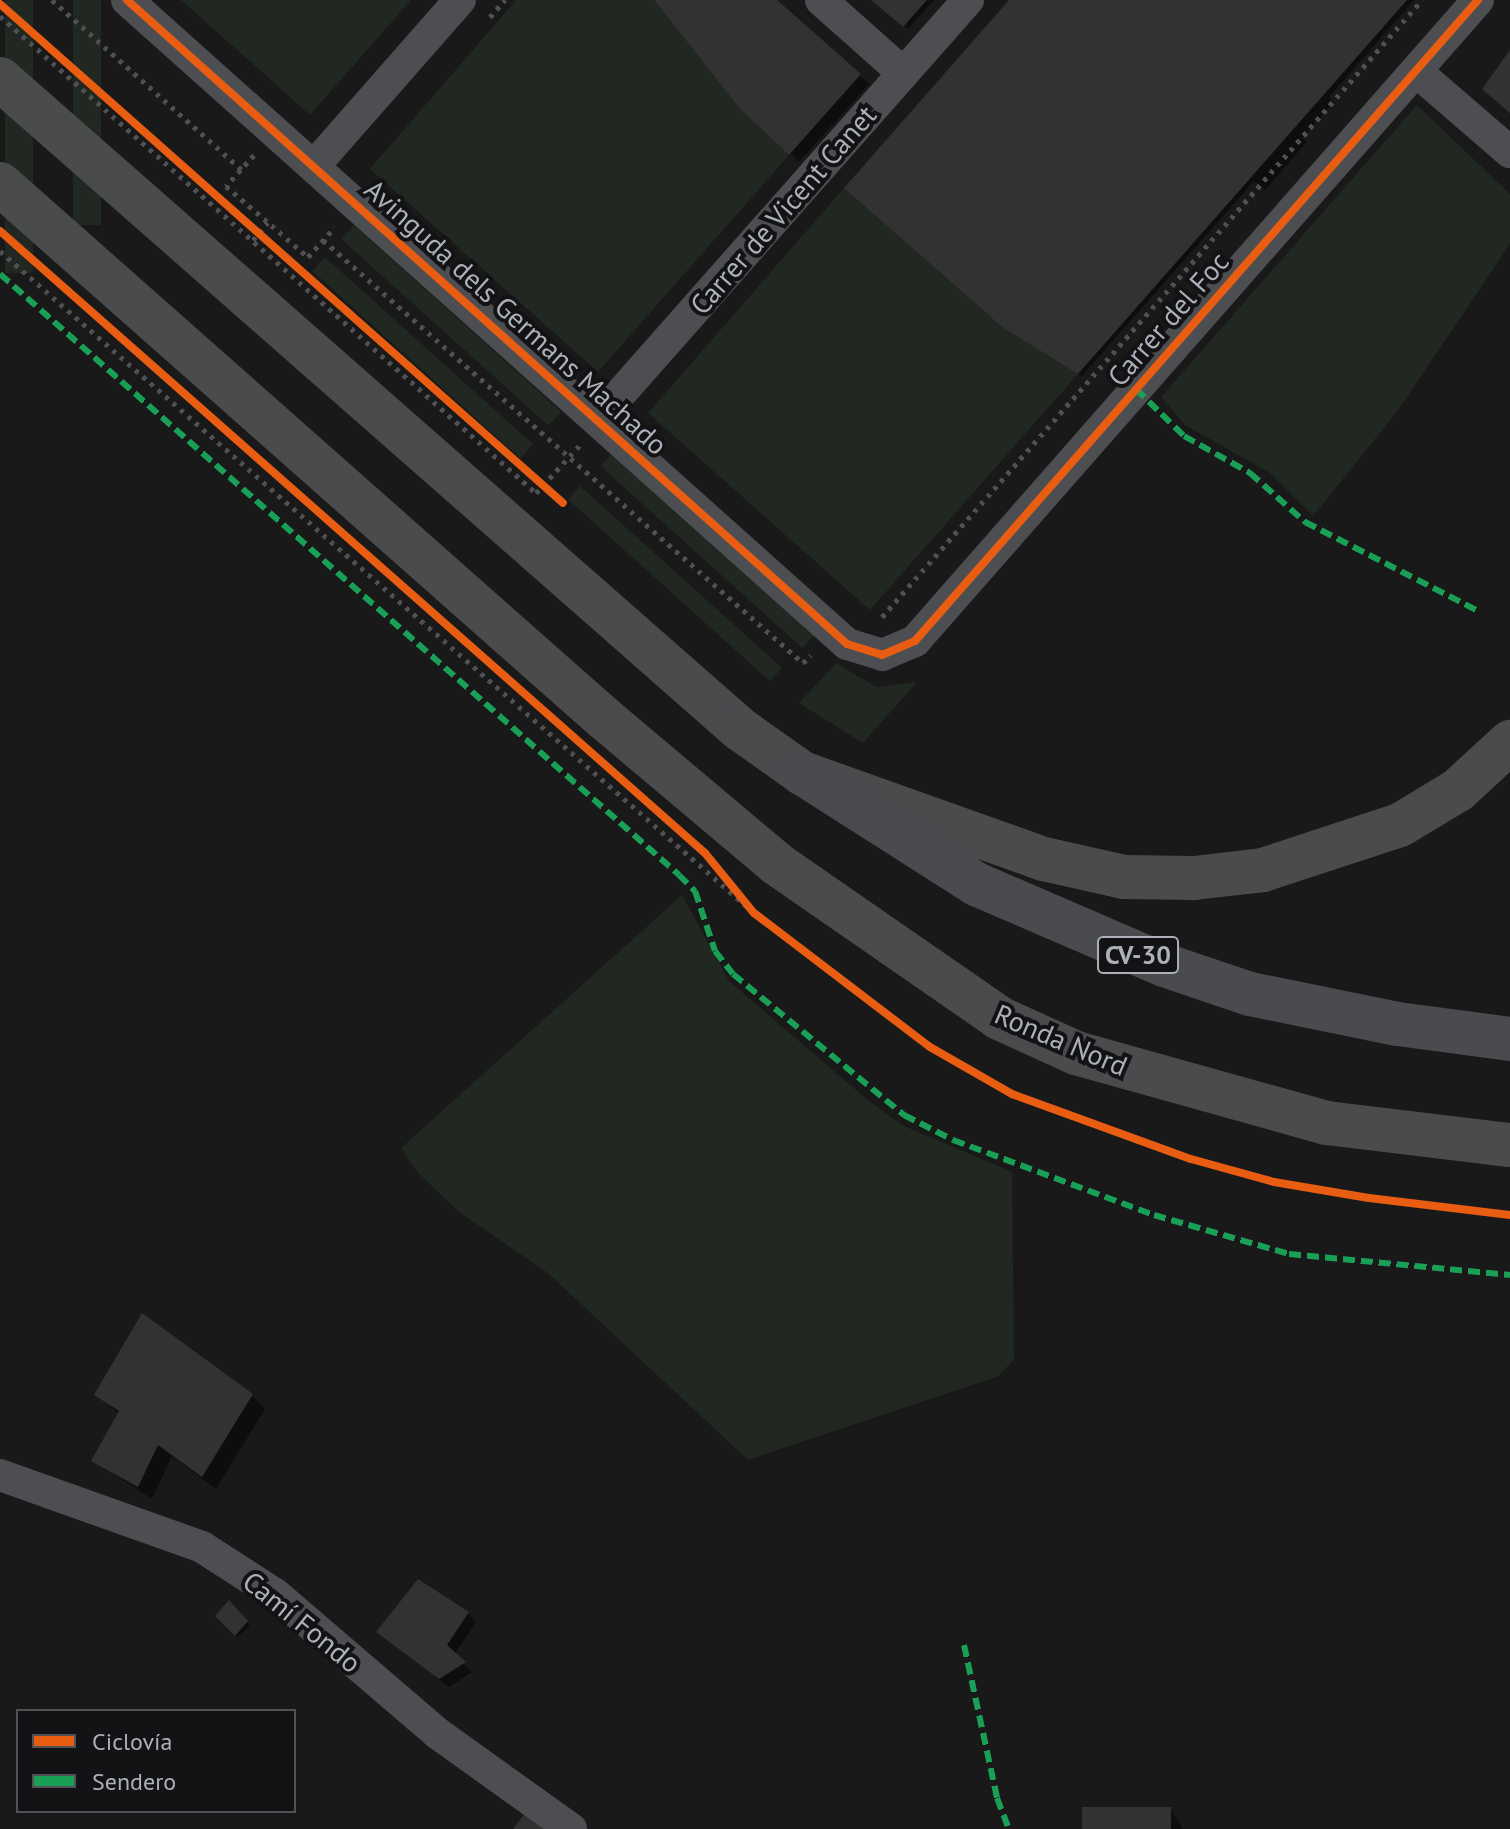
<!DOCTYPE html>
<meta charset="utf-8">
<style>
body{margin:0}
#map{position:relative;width:1510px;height:1829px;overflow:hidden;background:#191919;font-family:"PT Sans",sans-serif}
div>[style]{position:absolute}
.green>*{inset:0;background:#212721;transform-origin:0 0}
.shadow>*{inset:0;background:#0007;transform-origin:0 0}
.building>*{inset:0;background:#323233;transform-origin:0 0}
.path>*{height:5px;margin-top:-2.5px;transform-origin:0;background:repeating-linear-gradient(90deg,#4f5053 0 4px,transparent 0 10px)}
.street>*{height:32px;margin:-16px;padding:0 16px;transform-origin:16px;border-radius:16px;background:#4d4e51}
.primary>*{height:44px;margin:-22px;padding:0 22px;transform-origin:22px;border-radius:22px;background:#4a4b4d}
.highway>*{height:44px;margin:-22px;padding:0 22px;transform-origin:22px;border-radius:22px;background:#4a4b4e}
.quiet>*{height:6px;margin-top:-3px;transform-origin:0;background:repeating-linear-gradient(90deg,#1a9f57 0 12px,transparent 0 18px)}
.cycleway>*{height:8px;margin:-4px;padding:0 4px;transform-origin:4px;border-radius:4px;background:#e95d12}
span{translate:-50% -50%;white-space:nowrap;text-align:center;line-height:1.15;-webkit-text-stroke:8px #131315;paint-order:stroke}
.shield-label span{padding:2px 6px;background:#131315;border:2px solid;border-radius:6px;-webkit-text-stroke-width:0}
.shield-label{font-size:26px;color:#abb0b9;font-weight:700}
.street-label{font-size:28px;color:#abb0b9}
.legend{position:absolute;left:16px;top:1709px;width:280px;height:104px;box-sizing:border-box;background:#131315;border:2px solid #505257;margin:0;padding:10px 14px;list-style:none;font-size:24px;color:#abb0b9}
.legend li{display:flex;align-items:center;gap:16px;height:40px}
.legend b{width:40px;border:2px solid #505257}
</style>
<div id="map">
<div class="green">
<i style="left:5px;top:0;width:28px;height:273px"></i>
<i style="left:73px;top:0;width:28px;height:225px"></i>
<i style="clip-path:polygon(181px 0,411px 0,310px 115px)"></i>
<i style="clip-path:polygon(516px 0,654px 0,741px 110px,789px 155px,598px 372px,370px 169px)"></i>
<i style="clip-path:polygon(1417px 105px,1510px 194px,1510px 244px,1399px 409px,1313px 516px,1270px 473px,1185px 425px,1161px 397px)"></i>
<i style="clip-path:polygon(844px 188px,1002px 327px,1078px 374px,870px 610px,648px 413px)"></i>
<i style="left:354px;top:225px;width:279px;height:19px;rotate:42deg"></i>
<i style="left:325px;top:257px;width:280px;height:19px;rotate:42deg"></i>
<i style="left:613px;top:452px;width:272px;height:19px;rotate:42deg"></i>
<i style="left:580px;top:486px;width:272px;height:18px;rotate:42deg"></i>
<i style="clip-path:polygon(836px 663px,876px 687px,917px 682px,863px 743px,799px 703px)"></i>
<i style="clip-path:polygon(682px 895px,729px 981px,870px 1102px,904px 1126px,1012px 1172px,1014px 1359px,999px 1376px,748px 1460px,548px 1273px,459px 1212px,417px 1172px,401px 1148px)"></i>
</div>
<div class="shadow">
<i style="clip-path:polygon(657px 0,774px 0,869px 84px,799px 162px,735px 99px)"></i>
<i style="clip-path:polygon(874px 0,934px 0,908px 29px)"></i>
<i style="clip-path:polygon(1012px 0,1414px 0,1329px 97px,1333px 102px,1302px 138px,1307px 142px,1265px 190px,1254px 181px,1082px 376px,1008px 330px)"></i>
<i style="clip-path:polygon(97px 1395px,252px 1396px,265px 1409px,216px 1489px,172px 1456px,152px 1499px,94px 1461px,119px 1414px)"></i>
<i style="left:229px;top:1603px;width:31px;height:17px;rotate:48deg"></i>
<i style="clip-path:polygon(468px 1614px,476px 1622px,454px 1655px,472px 1672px,449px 1687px,378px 1632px)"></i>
<i style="clip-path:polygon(1170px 1809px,1183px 1829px,1084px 1829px)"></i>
</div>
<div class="building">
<i style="clip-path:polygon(654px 0,777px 0,861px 74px,789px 155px,741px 110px)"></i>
<i style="clip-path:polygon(871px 0,927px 0,903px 27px)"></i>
<i style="clip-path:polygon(1009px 0,1407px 0,1078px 374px,1002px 327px,844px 188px)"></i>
<i style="clip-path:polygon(1510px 50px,1510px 113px,1482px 89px)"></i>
<i style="clip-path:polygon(142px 1313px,253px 1394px,202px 1477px,158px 1445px,138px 1487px,91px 1461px,119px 1411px,94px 1395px)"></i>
<i style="clip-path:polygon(418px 1579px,469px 1612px,447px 1645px,466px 1662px,439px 1679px,376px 1632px)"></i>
<i style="clip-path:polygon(229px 1600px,248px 1621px,235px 1636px,215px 1616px)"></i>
<i style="clip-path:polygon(534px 1802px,554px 1829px,513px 1829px)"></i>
<i style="left:1171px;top:1807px;width:22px;height:89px;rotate:90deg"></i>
</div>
<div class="path">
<i style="left:52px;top:0;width:254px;rotate:41.8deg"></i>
<i style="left:0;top:16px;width:718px;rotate:41.67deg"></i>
<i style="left:536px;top:493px;width:65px;rotate:-47.5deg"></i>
<i style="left:490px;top:17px;width:23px;rotate:-49deg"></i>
<i style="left:254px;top:155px;width:42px;rotate:132.1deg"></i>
<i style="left:226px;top:186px;width:108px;rotate:40.9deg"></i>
<i style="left:308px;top:257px;width:40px;rotate:-48deg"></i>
<i style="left:253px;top:240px;width:23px;rotate:-50deg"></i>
<i style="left:323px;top:240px;width:640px;rotate:41.39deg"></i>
<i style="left:803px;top:663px;width:11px;rotate:-45deg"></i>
<i style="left:0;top:251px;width:1003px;rotate:41.28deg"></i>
<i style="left:882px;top:617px;width:820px;rotate:-48.81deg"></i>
</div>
<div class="street">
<i style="left:127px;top:0;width:966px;rotate:41.81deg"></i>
<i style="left:847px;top:644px;width:37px;rotate:17deg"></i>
<i style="left:882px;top:655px;width:36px;rotate:-23deg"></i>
<i style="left:915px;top:641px;width:853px;rotate:-48.71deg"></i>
<i style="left:821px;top:0;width:110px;rotate:41.7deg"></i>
<i style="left:1416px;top:71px;width:124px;rotate:40.8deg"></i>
<i style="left:314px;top:166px;width:221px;rotate:-48.7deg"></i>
<i style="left:598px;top:419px;width:559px;rotate:-48.55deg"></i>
<i style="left:0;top:1475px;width:214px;rotate:19.6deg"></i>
<i style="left:202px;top:1547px;width:87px;rotate:32.8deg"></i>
<i style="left:275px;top:1594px;width:213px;rotate:40.6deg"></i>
<i style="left:437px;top:1733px;width:165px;rotate:35.6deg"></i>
</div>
<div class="primary">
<i style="left:0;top:79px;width:985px;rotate:41.3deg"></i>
<i style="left:740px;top:729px;width:76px;rotate:35.4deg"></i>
<i style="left:802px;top:773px;width:257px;rotate:19.6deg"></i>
<i style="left:1044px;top:859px;width:82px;rotate:12.7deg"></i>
<i style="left:1124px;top:877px;width:70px;rotate:0.8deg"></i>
<i style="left:1194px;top:878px;width:69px;rotate:-6.6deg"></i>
<i style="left:1263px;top:870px;width:144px;rotate:-18.2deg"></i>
<i style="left:1400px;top:825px;width:68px;rotate:-31.1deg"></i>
<i style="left:1458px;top:790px;width:71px;rotate:-42.7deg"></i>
<i style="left:0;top:184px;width:808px;rotate:41.49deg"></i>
<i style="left:605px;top:719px;width:225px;rotate:40.1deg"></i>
<i style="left:777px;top:864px;width:270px;rotate:34.7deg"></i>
<i style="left:999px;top:1018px;width:85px;rotate:24.4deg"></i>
<i style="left:1076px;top:1053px;width:261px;rotate:15.6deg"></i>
<i style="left:1327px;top:1123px;width:184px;rotate:6.9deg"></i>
</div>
<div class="highway">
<i style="left:802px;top:773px;width:206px;rotate:32.5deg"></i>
<i style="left:976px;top:884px;width:205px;rotate:23.3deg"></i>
<i style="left:1164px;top:965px;width:91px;rotate:18.6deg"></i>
<i style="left:1250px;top:994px;width:151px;rotate:11.5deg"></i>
<i style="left:1398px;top:1024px;width:113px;rotate:7.6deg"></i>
</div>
<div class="quiet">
<i style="left:0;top:274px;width:907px;rotate:41.51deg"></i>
<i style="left:679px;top:875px;width:23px;rotate:45deg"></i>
<i style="left:695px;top:891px;width:63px;rotate:71.6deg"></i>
<i style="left:715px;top:951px;width:29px;rotate:52deg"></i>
<i style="left:733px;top:974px;width:222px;rotate:39.5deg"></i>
<i style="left:904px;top:1115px;width:55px;rotate:27deg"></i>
<i style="left:953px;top:1140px;width:215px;rotate:20.5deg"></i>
<i style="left:1154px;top:1215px;width:141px;rotate:16.1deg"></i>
<i style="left:1289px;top:1254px;width:222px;rotate:5.4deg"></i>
<i style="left:1136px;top:389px;width:67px;rotate:44.4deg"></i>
<i style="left:1184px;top:436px;width:76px;rotate:29.3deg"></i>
<i style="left:1250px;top:473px;width:74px;rotate:41.7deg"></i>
<i style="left:1305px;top:522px;width:195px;rotate:27.2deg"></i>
<i style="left:964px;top:1645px;width:157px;rotate:77.8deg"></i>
<i style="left:997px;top:1798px;width:33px;rotate:69deg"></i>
</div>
<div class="cycleway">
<i style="left:127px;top:0;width:966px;rotate:41.81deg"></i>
<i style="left:847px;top:644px;width:37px;rotate:17deg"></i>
<i style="left:882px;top:655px;width:36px;rotate:-23deg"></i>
<i style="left:915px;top:641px;width:853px;rotate:-48.71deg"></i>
<i style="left:0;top:4px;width:752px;rotate:41.55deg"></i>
<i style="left:0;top:231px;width:940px;rotate:41.42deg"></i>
<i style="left:705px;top:853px;width:77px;rotate:50.8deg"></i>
<i style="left:754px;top:913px;width:221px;rotate:37.3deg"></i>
<i style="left:930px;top:1047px;width:95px;rotate:29.8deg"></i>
<i style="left:1012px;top:1094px;width:190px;rotate:20deg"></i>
<i style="left:1191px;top:1159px;width:86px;rotate:15.5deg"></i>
<i style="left:1274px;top:1182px;width:96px;rotate:9.6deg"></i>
<i style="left:1369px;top:1198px;width:142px;rotate:6.9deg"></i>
</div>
<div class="shield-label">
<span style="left:1138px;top:955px">CV-30</span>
</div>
<div class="street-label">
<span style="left:783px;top:210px;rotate:-49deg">Carrer de Vicent Canet</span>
<span style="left:516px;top:317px;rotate:42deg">Avinguda dels Germans Machado</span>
<span style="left:1168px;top:319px;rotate:-49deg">Carrer del Foc</span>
<span style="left:1061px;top:1040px;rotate:23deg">Ronda Nord</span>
<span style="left:302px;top:1622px;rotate:39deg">Camí Fondo</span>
</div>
<ul class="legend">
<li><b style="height:10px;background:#e95d12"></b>Ciclovía</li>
<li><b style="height:10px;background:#1a9f57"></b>Sendero</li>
</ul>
</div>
